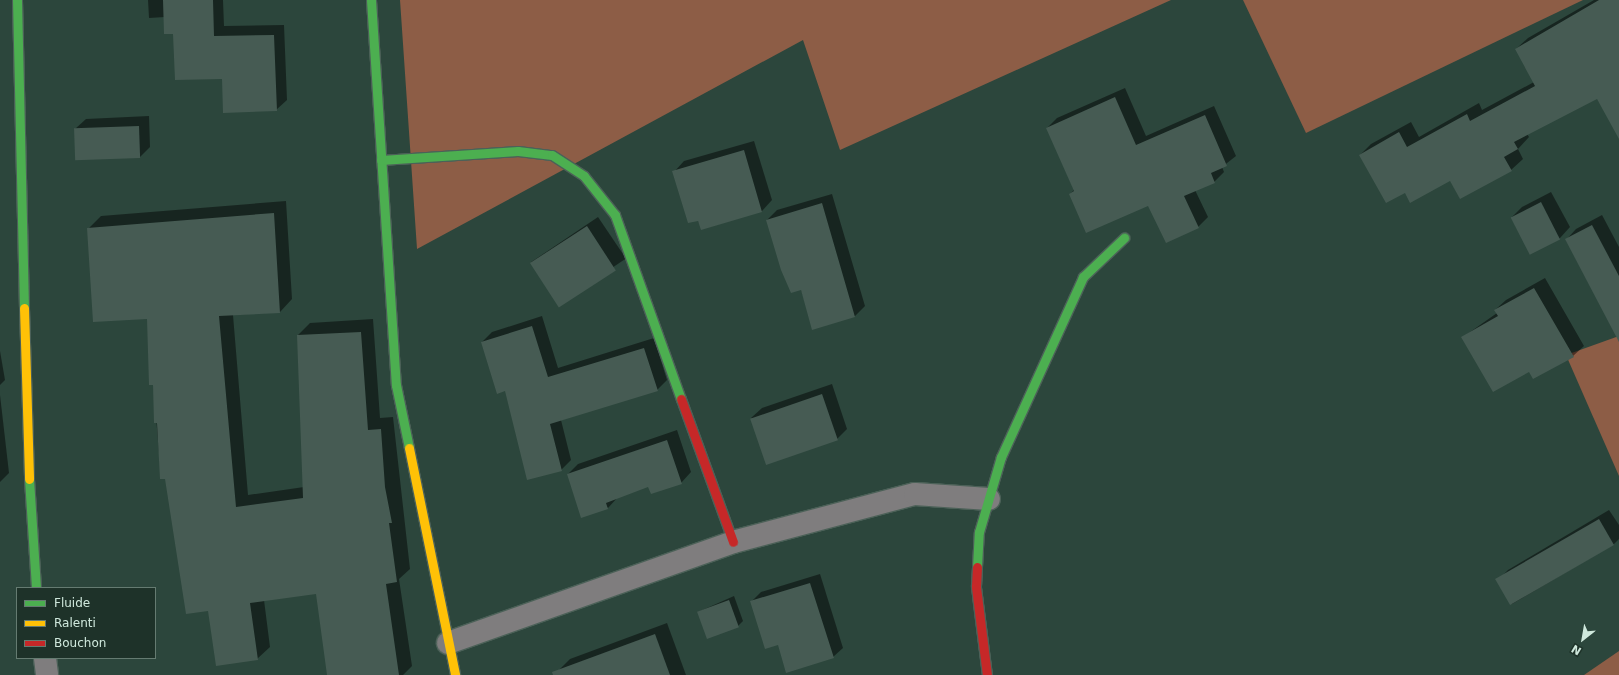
<!DOCTYPE html>
<style>
body{margin:0}
#map{position:relative;width:1619px;height:675px;overflow:hidden;background:#2c463c;font-family:"DejaVu Sans",sans-serif}
div>[style]{position:absolute}
.green>*{inset:0;background:#8d5d46}
.shadow>*{inset:0;background:#0007;transform-origin:0 0}
.building>*{inset:0;background:#465b53;transform-origin:0 0}
.roads{filter:drop-shadow(1px 0 #4c6158) drop-shadow(-1px 0 #4c6158) drop-shadow(0 1px #4c6158) drop-shadow(0 -1px #4c6158)}
.street>*{height:22px;margin:-11px;padding:0 11px;transform-origin:11px;border-radius:11px;background:#7f7d7e}
.fast>*{height:9px;margin:-4.5px;padding:0 4.5px;transform-origin:4.5px;border-radius:4.5px;background:#4caf50}
.slow>*{height:9px;margin:-4.5px;padding:0 4.5px;transform-origin:4.5px;border-radius:4.5px;background:#ffc107}
.jam>*{height:9px;margin:-4.5px;padding:0 4.5px;transform-origin:4.5px;border-radius:4.5px;background:#c62828}
span{translate:-50% -50%;white-space:nowrap;text-align:center;line-height:1.15;-webkit-text-stroke:4px #1e3229;paint-order:stroke}
.legend{position:absolute;left:16px;top:587px;width:140px;height:72px;box-sizing:border-box;background:#1e3229;border:1px solid #657b71;margin:0;padding:5px 7px;list-style:none;font-size:12px;color:#cfe8dc}
.legend li{display:flex;align-items:center;gap:8px;height:20px}
.legend b{width:20px;border:1px solid #657b71}
.north{position:absolute;left:1563px;top:619px;width:40px;height:40px;-webkit-text-stroke:3px #1e3229;paint-order:stroke;rotate:211deg;font-size:11px;font-weight:700;line-height:16px;text-align:center;color:#cfe8dc}
.north::after{content:'';display:block;margin:auto;width:14px;height:18px;background:#cfe8dc;clip-path:polygon(50% 0,100% 100%,50% 72%,0 100%)}
</style>
<div id="map">
<div class="green">
<i style="clip-path:polygon(400px 0,1171px 0,840px 150px,803px 40px,417px 249px)"></i>
<i style="clip-path:polygon(1243px 0,1583px 0,1306px 133px)"></i>
<i style="clip-path:polygon(1619px 336px,1619px 476px,1566px 355px)"></i>
<i style="clip-path:polygon(1619px 651px,1619px 675px,1584px 675px)"></i>
</div>
<div class="shadow">
<i style="clip-path:polygon(148px 0,223px 0,224px 26px,284px 25px,287px 100px,276px 110px,223px 77px,174px 33px,165px 17px,149px 18px)"></i>
<i style="clip-path:polygon(1594px 0,1619px 0,1619px 136px,1597px 98px,1527px 134px,1529px 137px,1518px 149px,1523px 159px,1511px 170px,1460px 198px,1450px 180px,1405px 192px,1360px 155px,1371px 144px,1411px 122px,1419px 137px,1479px 103px,1482px 110px,1534px 82px,1516px 49px,1528px 38px)"></i>
<i style="clip-path:polygon(1125px 88px,1146px 136px,1214px 106px,1236px 156px,1222px 167px,1224px 172px,1214px 182px,1195px 190px,1208px 217px,1198px 227px,1148px 204px,1070px 194px,1074px 190px,1047px 128px,1057px 118px)"></i>
<i style="clip-path:polygon(149px 116px,150px 147px,140px 157px,75px 129px,86px 119px)"></i>
<i style="clip-path:polygon(754px 141px,772px 200px,762px 211px,702px 229px,674px 172px,684px 161px)"></i>
<i style="clip-path:polygon(1551px 192px,1570px 227px,1560px 238px,1531px 253px,1512px 217px,1522px 207px)"></i>
<i style="clip-path:polygon(832px 194px,865px 306px,855px 316px,813px 328px,801px 289px,767px 220px,777px 210px)"></i>
<i style="clip-path:polygon(286px 201px,292px 299px,280px 312px,233px 315px,248px 495px,304px 487px,298px 335px,310px 323px,373px 319px,380px 418px,393px 417px,410px 569px,399px 579px,412px 666px,403px 675px,328px 675px,317px 593px,264px 600px,270px 647px,257px 659px,209px 610px,166px 478px,161px 478px,148px 318px,88px 229px,101px 216px)"></i>
<i style="clip-path:polygon(1602px 215px,1619px 247px,1619px 320px,1566px 240px,1576px 229px)"></i>
<i style="left:598px;top:217px;width:50px;height:81px;rotate:56deg"></i>
<i style="clip-path:polygon(1545px 278px,1584px 346px,1573px 356px,1530px 371px,1463px 337px,1497px 313px,1495px 310px,1506px 300px)"></i>
<i style="clip-path:polygon(542px 316px,558px 368px,654px 338px,667px 380px,657px 390px,561px 420px,571px 460px,561px 470px,506px 390px,482px 342px,492px 332px)"></i>
<i style="clip-path:polygon(0 351px,5px 380px,0 385px)"></i>
<i style="clip-path:polygon(832px 384px,847px 429px,837px 439px,751px 418px,762px 408px)"></i>
<i style="clip-path:polygon(0 395px,9px 473px,0 482px)"></i>
<i style="clip-path:polygon(677px 430px,691px 472px,681px 483px,648px 486px,618px 497px,608px 508px,568px 474px,578px 464px)"></i>
<i style="clip-path:polygon(1609px 510px,1619px 525px,1619px 539px,1614px 544px,1512px 604px,1498px 580px,1508px 570px)"></i>
<i style="clip-path:polygon(820px 574px,843px 648px,833px 657px,751px 602px,761px 592px)"></i>
<i style="clip-path:polygon(734px 596px,743px 621px,738px 626px,698px 612px)"></i>
<i style="clip-path:polygon(667px 623px,686px 675px,560px 675px,558px 671px,570px 659px)"></i>
</div>
<div class="building">
<i style="clip-path:polygon(163px 0,213px 0,214px 36px,274px 35px,277px 111px,223px 113px,222px 79px,175px 80px,173px 34px,164px 34px)"></i>
<i style="clip-path:polygon(1599px 0,1619px 0,1619px 139px,1597px 99px,1514px 142px,1518px 149px,1504px 157px,1512px 171px,1460px 199px,1450px 181px,1410px 203px,1405px 193px,1386px 203px,1359px 155px,1399px 132px,1407px 147px,1467px 114px,1470px 121px,1535px 86px,1515px 49px)"></i>
<i style="clip-path:polygon(1115px 97px,1136px 145px,1205px 115px,1227px 166px,1211px 173px,1215px 183px,1184px 196px,1199px 228px,1166px 243px,1148px 206px,1086px 233px,1069px 194px,1074px 191px,1046px 128px)"></i>
<i style="left:139px;top:126px;width:32px;height:65px;rotate:88deg"></i>
<i style="clip-path:polygon(744px 150px,762px 212px,701px 230px,698px 221px,688px 223px,672px 171px)"></i>
<i style="left:1541px;top:202px;width:42px;height:34px;rotate:63deg"></i>
<i style="clip-path:polygon(822px 203px,855px 317px,812px 330px,801px 290px,791px 293px,781px 270px,766px 220px)"></i>
<i style="clip-path:polygon(274px 213px,280px 313px,219px 316px,236px 507px,303px 498px,297px 335px,361px 332px,368px 430px,381px 429px,385px 487px,392px 523px,389px 523px,397px 582px,386px 584px,399px 675px,327px 675px,316px 594px,250px 603px,258px 660px,216px 666px,208px 611px,186px 614px,165px 479px,160px 479px,157px 423px,154px 423px,153px 385px,149px 385px,147px 319px,93px 322px,87px 228px)"></i>
<i style="clip-path:polygon(1592px 225px,1619px 276px,1619px 342px,1565px 239px)"></i>
<i style="left:587px;top:226px;width:53px;height:68px;rotate:57deg"></i>
<i style="clip-path:polygon(1534px 288px,1574px 357px,1533px 379px,1529px 372px,1493px 392px,1461px 337px,1498px 316px,1494px 310px)"></i>
<i style="clip-path:polygon(532px 326px,548px 377px,644px 348px,658px 391px,550px 424px,562px 471px,527px 480px,505px 391px,497px 394px,481px 342px)"></i>
<i style="left:822px;top:394px;width:49px;height:76px;rotate:71deg"></i>
<i style="clip-path:polygon(667px 440px,682px 484px,651px 494px,648px 487px,606px 503px,608px 509px,581px 518px,567px 474px)"></i>
<i style="left:1599px;top:519px;width:30px;height:120px;rotate:60deg"></i>
<i style="clip-path:polygon(810px 583px,834px 658px,786px 673px,778px 645px,765px 649px,750px 601px)"></i>
<i style="left:729px;top:600px;width:29px;height:34px;rotate:70deg"></i>
<i style="clip-path:polygon(655px 634px,670px 675px,553px 675px,552px 672px)"></i>
</div>
<div class="roads">
<div class="street">
<i style="left:448px;top:643px;width:302px;rotate:-19.5deg"></i>
<i style="left:733px;top:542px;width:188px;rotate:-14.8deg"></i>
<i style="left:915px;top:494px;width:74px;rotate:3.9deg"></i>
<i style="left:45px;top:658px;width:17px;rotate:83deg"></i>
</div>
<div class="fast">
<i style="left:17px;top:0;width:308px;rotate:88.7deg"></i>
<i style="left:371px;top:0;width:386px;rotate:86.3deg"></i>
<i style="left:396px;top:385px;width:64px;rotate:78.3deg"></i>
<i style="left:381px;top:160px;width:137px;rotate:-3.8deg"></i>
<i style="left:518px;top:151px;width:34px;rotate:7deg"></i>
<i style="left:552px;top:155px;width:38px;rotate:33deg"></i>
<i style="left:584px;top:176px;width:50px;rotate:51.5deg"></i>
<i style="left:615px;top:215px;width:195px;rotate:70.3deg"></i>
<i style="left:29px;top:479px;width:109px;rotate:86.3deg"></i>
<i style="left:977px;top:567px;width:35px;rotate:-87deg"></i>
<i style="left:979px;top:532px;width:78px;rotate:-73.7deg"></i>
<i style="left:1001px;top:457px;width:198px;rotate:-65.5deg"></i>
<i style="left:1083px;top:277px;width:57px;rotate:-43.6deg"></i>
</div>
<div class="slow">
<i style="left:24px;top:308px;width:171px;rotate:88.3deg"></i>
<i style="left:409px;top:448px;width:232px;rotate:78.5deg"></i>
</div>
<div class="jam">
<i style="left:681px;top:399px;width:152px;rotate:70deg"></i>
<i style="left:977px;top:567px;width:20px;rotate:93deg"></i>
<i style="left:976px;top:587px;width:89px;rotate:82.9deg"></i>
</div>
</div>
<ul class="legend">
<li><b style="height:5px;background:#4caf50"></b>Fluide</li>
<li><b style="height:5px;background:#ffc107"></b>Ralenti</li>
<li><b style="height:5px;background:#c62828"></b>Bouchon</li>
</ul>
<div class="north">N</div>
</div>
